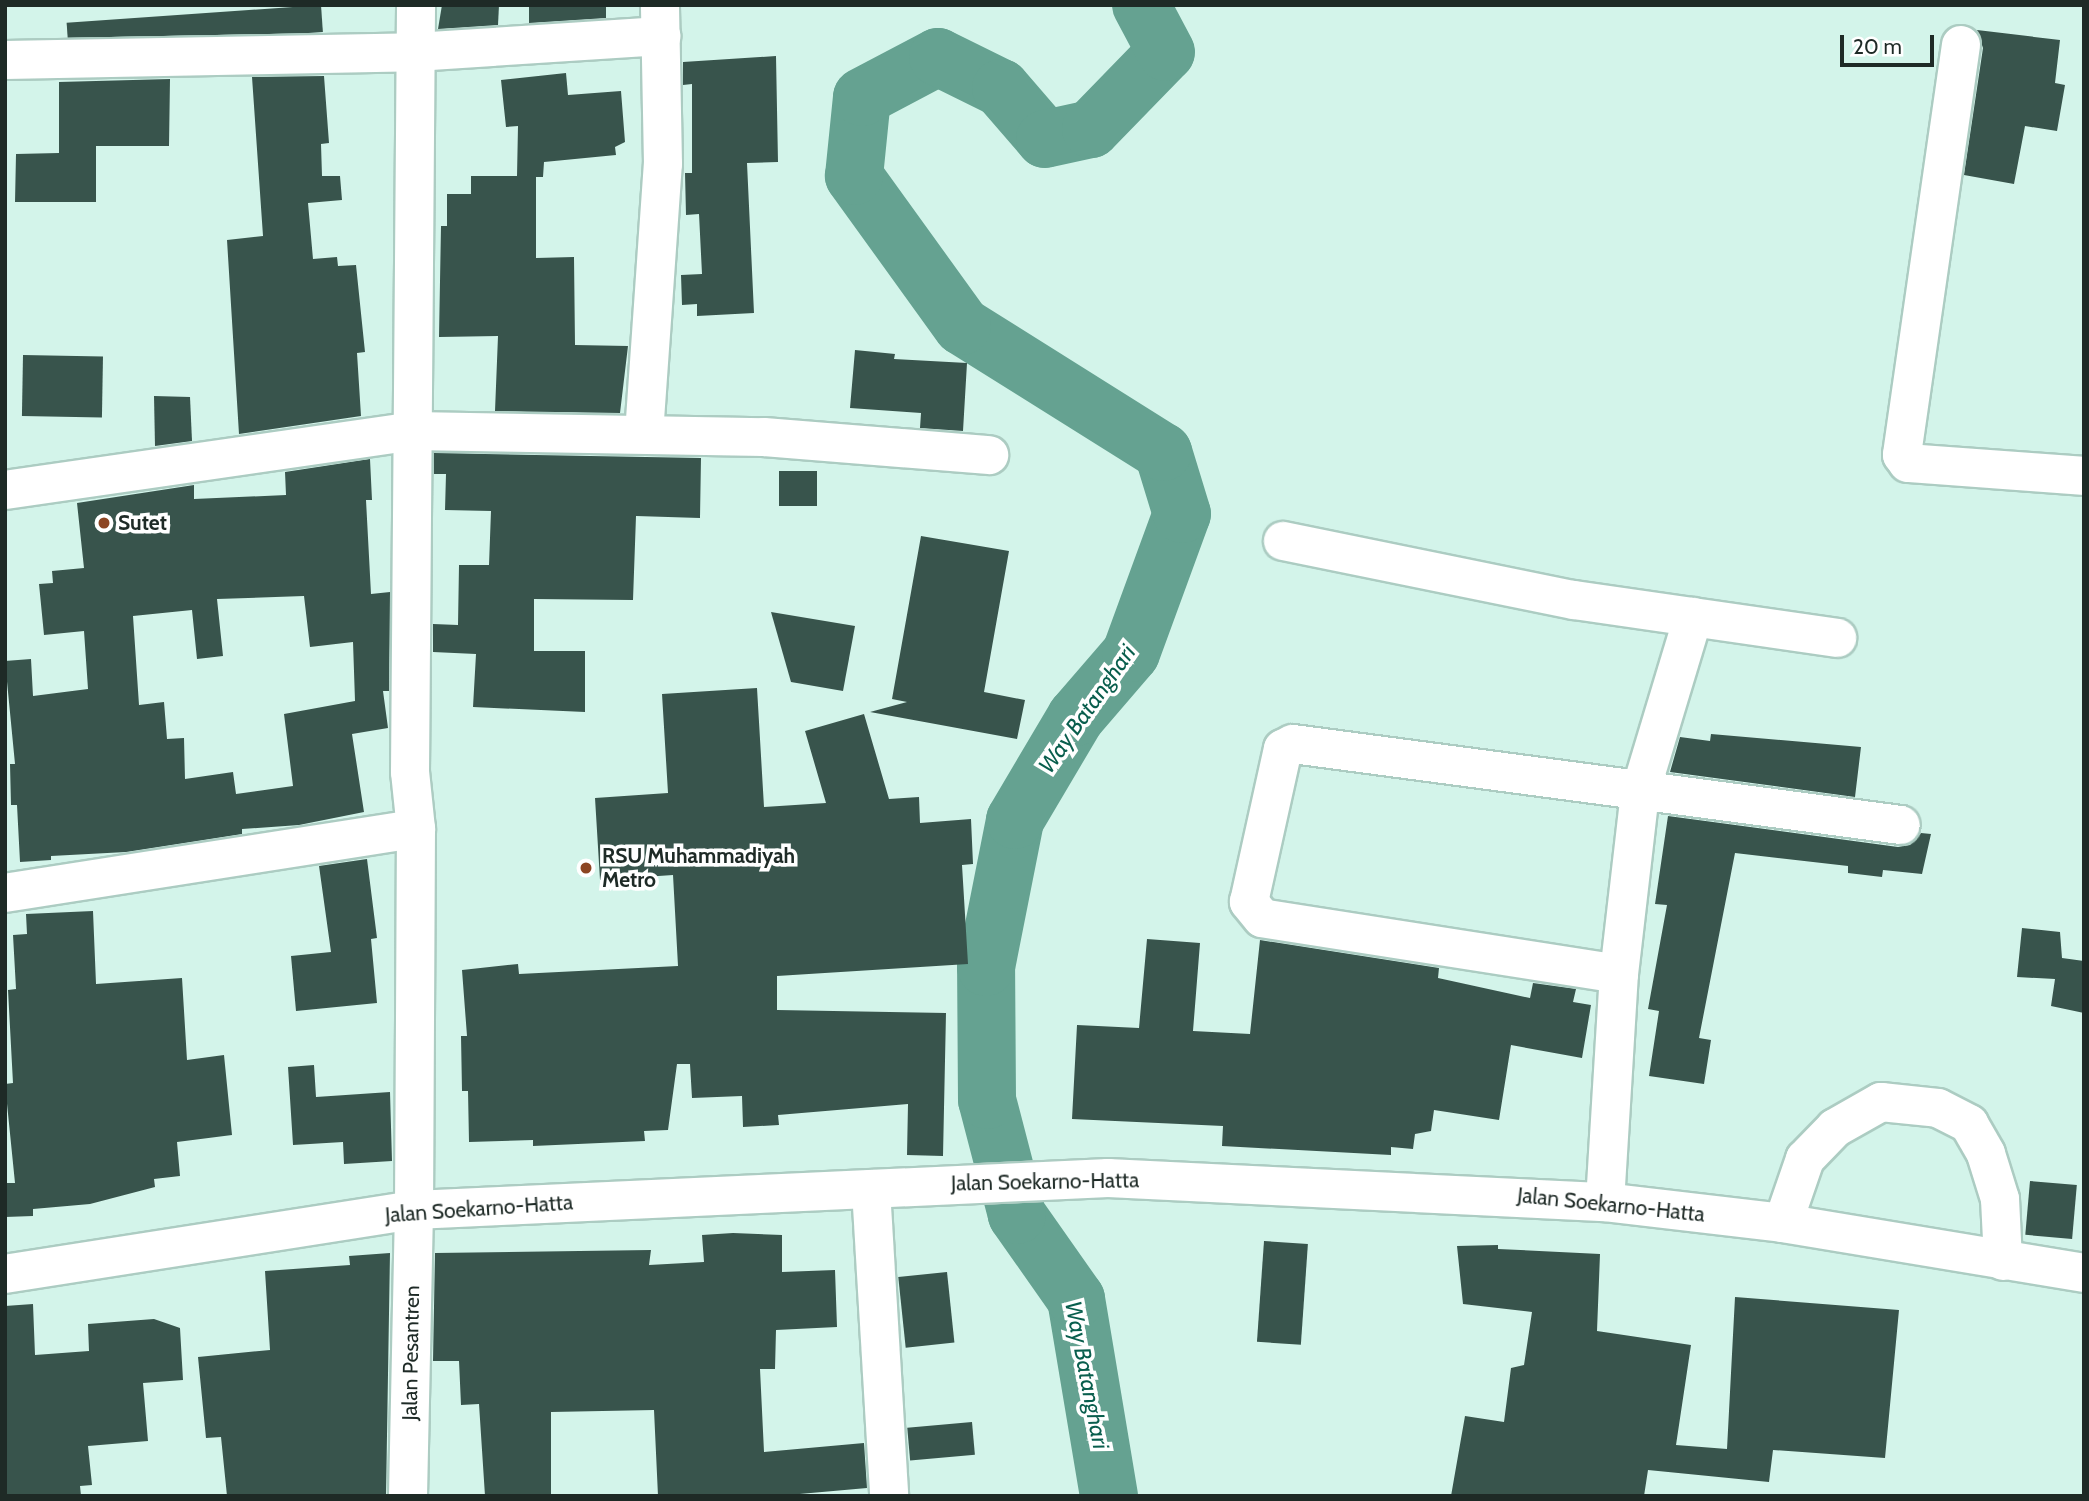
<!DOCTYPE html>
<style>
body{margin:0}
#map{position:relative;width:2089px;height:1501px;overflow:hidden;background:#d3f4ea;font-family:Cabin,sans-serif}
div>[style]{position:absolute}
.river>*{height:58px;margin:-29px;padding:0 29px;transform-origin:29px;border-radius:29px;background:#65a291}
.building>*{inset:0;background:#38544c;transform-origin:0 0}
.roads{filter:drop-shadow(2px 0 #acccc2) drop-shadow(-2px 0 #acccc2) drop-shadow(0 2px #acccc2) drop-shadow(0 -2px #acccc2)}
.minor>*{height:38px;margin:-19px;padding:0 19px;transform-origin:19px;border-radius:19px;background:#fff}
.major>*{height:38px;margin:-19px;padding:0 19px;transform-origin:19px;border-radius:19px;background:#fff}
.dots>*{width:19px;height:19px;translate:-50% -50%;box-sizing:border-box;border:4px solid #fff;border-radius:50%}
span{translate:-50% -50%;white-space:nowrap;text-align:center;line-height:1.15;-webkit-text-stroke:7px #fff;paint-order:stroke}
.poi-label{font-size:21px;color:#1e2a26;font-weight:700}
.left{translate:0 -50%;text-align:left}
.street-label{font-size:21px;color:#1e2a26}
.water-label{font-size:23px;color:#095e4d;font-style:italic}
.frame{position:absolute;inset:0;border:7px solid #1e2a26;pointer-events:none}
.scale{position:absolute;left:1840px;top:35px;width:94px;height:32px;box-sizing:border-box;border:4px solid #1e2a26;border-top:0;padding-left:9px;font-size:21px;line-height:24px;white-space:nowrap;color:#1e2a26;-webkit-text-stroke:5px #fff;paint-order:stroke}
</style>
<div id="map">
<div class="river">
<i style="left:1109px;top:1496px;width:200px;rotate:-99.5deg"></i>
<i style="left:1076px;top:1299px;width:103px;rotate:-125.1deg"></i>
<i style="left:1017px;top:1215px;width:119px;rotate:-104.6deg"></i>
<i style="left:987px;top:1100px;width:133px;rotate:-90.4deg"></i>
<i style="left:986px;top:967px;width:150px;rotate:-78.8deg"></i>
<i style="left:1015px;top:820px;width:120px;rotate:-59.4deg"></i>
<i style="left:1076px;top:717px;width:84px;rotate:-49.3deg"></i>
<i style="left:1131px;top:653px;width:148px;rotate:-69.9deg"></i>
<i style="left:1182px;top:514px;width:65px;rotate:-107deg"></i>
<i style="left:1163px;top:452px;width:237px;rotate:-147.9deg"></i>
<i style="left:962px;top:326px;width:185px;rotate:-125.8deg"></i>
<i style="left:854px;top:176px;width:79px;rotate:-84.2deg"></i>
<i style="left:862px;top:97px;width:86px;rotate:-27.8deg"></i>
<i style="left:938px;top:57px;width:70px;rotate:26.2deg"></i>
<i style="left:1001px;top:88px;width:67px;rotate:49.2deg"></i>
<i style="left:1045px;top:139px;width:47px;rotate:-12.3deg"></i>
<i style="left:1091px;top:129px;width:107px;rotate:-45.8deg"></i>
<i style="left:1166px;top:52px;width:53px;rotate:-118deg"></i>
</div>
<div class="building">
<i style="left:321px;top:5px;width:27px;height:255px;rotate:86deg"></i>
<i style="clip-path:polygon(442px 5px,499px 5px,498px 25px,438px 29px)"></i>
<i style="clip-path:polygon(529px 5px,606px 5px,606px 18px,529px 23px)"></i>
<i style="clip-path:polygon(1977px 30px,2060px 40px,2055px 83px,2065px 85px,2057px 131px,2025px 126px,2014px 184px,1964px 175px,1983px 48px)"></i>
<i style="clip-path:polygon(776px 56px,778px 162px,747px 163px,754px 313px,697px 316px,697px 304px,682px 305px,681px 275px,702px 274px,699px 214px,686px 215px,685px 173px,692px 173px,692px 84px,683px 85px,683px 62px)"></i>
<i style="clip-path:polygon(566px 73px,568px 95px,621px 91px,625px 142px,615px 147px,616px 155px,544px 162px,543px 177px,536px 177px,536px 258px,574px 257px,575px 345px,628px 346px,620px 413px,495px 411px,498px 336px,439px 337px,441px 226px,447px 226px,447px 194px,471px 194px,471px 176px,517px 176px,518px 126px,506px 127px,501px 80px)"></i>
<i style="clip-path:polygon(324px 76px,329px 143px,321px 144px,322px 176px,340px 176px,342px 200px,308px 203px,313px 259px,337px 257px,338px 266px,356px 265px,365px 352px,357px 353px,361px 416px,239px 434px,227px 240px,263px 236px,252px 77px)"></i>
<i style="clip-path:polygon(170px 79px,169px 146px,96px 146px,96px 202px,15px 202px,16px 154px,59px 153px,59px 82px)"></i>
<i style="clip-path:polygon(855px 350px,895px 354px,894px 359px,967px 363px,963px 431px,920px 428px,921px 413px,850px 408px)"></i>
<i style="left:23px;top:355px;width:80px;height:61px;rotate:1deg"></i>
<i style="clip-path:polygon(154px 396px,190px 397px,192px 441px,155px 446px)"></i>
<i style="clip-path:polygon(434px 453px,701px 458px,700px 518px,636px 516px,633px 600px,534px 599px,534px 651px,585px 651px,585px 712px,473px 707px,476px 654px,433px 652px,433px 624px,458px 625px,459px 565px,489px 565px,491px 511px,445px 510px,446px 474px,434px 474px)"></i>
<i style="clip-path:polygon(evenodd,370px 459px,372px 500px,366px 500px,371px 594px,390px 592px,389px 691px,383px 691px,388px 728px,352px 734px,364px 812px,299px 825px,242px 829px,242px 834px,126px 852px,51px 856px,51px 860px,20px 862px,17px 805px,11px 805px,10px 764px,15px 764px,5px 661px,31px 659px,33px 696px,88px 689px,84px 631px,44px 635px,39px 584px,53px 583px,52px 571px,84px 568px,77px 503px,194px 485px,194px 499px,286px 495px,285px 472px,370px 459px,304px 596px,310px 647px,353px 642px,355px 701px,284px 714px,293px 786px,236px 794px,233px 772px,185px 779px,184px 738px,167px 739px,164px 702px,139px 705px,133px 616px,192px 610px,197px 659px,223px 656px,217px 599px,304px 596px)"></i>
<i style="left:817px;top:471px;width:35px;height:38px;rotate:90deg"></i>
<i style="clip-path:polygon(921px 536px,1009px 551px,984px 692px,1025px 700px,1017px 739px,870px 712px,907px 702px,892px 699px)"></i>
<i style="clip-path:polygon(771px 612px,855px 626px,843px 691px,791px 682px)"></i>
<i style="clip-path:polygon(757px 688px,764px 807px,826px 803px,805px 731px,864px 714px,889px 799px,919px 797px,920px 823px,971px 819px,973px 864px,962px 865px,968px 964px,777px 976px,777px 1010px,946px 1013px,943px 1156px,907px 1155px,908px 1104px,778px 1115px,779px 1125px,743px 1127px,742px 1096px,692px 1098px,690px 1064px,677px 1064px,668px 1130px,644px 1131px,645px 1141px,533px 1146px,533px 1140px,469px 1142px,468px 1091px,462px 1091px,461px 1036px,467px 1036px,462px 970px,518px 964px,519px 974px,678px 966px,673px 875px,600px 880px,595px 798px,668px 793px,662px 694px)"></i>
<i style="clip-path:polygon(1711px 734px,1861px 747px,1855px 797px,1670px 772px,1680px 737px,1710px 741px)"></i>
<i style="clip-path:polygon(1668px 816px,1898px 847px,1910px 845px,1921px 833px,1931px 834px,1922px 874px,1883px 870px,1882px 877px,1848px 873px,1848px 866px,1735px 853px,1699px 1038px,1711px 1040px,1704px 1084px,1649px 1076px,1659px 1011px,1648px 1009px,1667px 905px,1655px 904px)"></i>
<i style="clip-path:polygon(367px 859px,377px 938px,371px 939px,377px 1003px,296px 1011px,291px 956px,331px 952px,319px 866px)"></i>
<i style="clip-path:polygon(93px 911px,96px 984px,182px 978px,187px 1060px,224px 1055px,232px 1135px,177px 1142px,180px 1176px,154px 1179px,155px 1187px,90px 1204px,33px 1209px,33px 1216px,5px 1217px,5px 1183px,15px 1183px,5px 1084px,13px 1083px,8px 990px,16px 989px,13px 935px,27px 934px,26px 914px)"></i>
<i style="clip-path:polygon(2022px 928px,2060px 932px,2062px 958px,2084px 961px,2084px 1013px,2051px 1006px,2055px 979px,2017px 977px)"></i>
<i style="clip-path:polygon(1147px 939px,1200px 943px,1193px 1031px,1250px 1034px,1260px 940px,1439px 968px,1438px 978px,1530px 998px,1533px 983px,1576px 989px,1573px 1002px,1591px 1005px,1582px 1058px,1511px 1045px,1499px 1120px,1434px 1110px,1431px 1131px,1415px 1134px,1413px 1149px,1391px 1147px,1391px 1155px,1222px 1146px,1223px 1126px,1072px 1119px,1077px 1025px,1139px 1028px)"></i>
<i style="clip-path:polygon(314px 1065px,316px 1097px,390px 1092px,392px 1161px,344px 1164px,343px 1142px,293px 1145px,288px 1067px)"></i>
<i style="left:2030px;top:1181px;width:47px;height:54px;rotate:5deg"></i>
<i style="clip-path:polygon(733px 1233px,782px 1235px,782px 1272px,835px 1270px,837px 1327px,776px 1330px,775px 1369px,760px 1369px,764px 1452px,864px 1443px,867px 1488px,777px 1496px,658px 1496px,654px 1410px,551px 1412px,551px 1496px,485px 1496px,479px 1404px,461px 1405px,459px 1361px,433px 1361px,435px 1253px,651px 1250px,649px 1265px,704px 1262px,702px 1235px)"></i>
<i style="left:1264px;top:1241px;width:44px;height:101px;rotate:4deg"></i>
<i style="clip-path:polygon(1498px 1245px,1498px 1249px,1600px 1254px,1597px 1331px,1691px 1345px,1676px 1445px,1727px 1449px,1735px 1297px,1899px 1310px,1885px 1458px,1773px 1450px,1769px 1482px,1648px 1470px,1644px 1496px,1451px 1496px,1465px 1416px,1504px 1422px,1511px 1368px,1524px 1365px,1532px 1312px,1463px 1304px,1457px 1246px)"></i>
<i style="clip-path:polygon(390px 1253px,386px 1496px,227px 1496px,221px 1437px,206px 1438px,198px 1357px,270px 1350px,265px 1271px,350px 1265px,349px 1256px)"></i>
<i style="left:947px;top:1272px;width:71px;height:49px;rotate:84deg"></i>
<i style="clip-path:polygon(33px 1304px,35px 1355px,89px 1351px,88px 1324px,154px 1319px,180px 1328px,183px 1380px,143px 1383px,148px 1441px,88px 1446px,92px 1485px,80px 1486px,81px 1496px,5px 1496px,5px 1306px)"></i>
<i style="left:972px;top:1422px;width:33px;height:65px;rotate:85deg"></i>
</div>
<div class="roads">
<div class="minor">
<i style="left:1961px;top:45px;width:414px;rotate:98.2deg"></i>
<i style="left:1902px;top:455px;width:10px;rotate:53deg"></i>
<i style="left:1908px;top:463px;width:176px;rotate:4.2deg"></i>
<i style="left:5px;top:60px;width:410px;rotate:-1.1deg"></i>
<i style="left:415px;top:52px;width:247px;rotate:-3.7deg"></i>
<i style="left:644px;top:434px;width:271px;rotate:-86deg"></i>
<i style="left:663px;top:164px;width:159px;rotate:-91.1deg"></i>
<i style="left:5px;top:490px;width:412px;rotate:-8.2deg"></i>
<i style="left:413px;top:431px;width:351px;rotate:1deg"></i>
<i style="left:764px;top:437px;width:226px;rotate:4.6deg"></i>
<i style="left:1283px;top:541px;width:297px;rotate:11.5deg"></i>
<i style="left:1574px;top:600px;width:266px;rotate:8.2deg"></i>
<i style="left:5px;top:893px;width:416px;rotate:-8.9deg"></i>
<i style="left:1619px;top:974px;width:361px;rotate:-171.1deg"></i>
<i style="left:1262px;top:918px;width:21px;rotate:-129deg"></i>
<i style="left:1249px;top:902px;width:157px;rotate:-77.5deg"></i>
<i style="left:1283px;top:749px;width:11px;rotate:-27deg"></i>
<i style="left:1293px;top:744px;width:613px;rotate:7.59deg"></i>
<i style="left:871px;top:1189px;width:308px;rotate:86.6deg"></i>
<i style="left:1605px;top:1202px;width:228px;rotate:-86.5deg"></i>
<i style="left:1619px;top:974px;width:182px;rotate:-83.4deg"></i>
<i style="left:1640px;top:793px;width:184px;rotate:-73.2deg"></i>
<i style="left:1783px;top:1223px;width:68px;rotate:-71deg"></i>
<i style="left:1805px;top:1159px;width:43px;rotate:-45.9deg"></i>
<i style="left:1835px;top:1128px;width:53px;rotate:-29.5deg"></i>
<i style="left:1881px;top:1102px;width:57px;rotate:6deg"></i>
<i style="left:1938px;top:1108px;width:35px;rotate:27deg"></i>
<i style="left:1969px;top:1124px;width:34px;rotate:60deg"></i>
<i style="left:1986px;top:1154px;width:47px;rotate:72.7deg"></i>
<i style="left:2000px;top:1199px;width:62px;rotate:87.2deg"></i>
<i style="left:408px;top:1496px;width:286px;rotate:-88.8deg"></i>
<i style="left:414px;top:1210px;width:381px;rotate:-89.7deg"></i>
<i style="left:416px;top:829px;width:57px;rotate:-96deg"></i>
<i style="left:410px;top:772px;width:767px;rotate:-89.55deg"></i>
</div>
<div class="major">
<i style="left:5px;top:1274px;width:414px;rotate:-8.9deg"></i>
<i style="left:414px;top:1210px;width:695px;rotate:-2.64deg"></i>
<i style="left:1108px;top:1178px;width:498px;rotate:2.8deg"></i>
<i style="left:1605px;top:1202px;width:179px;rotate:6.7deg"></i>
<i style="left:1783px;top:1223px;width:305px;rotate:9.4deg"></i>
</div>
</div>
<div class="dots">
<i style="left:104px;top:523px;background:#8c4522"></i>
<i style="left:586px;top:868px;background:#8c4522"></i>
</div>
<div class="poi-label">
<span class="left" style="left:118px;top:523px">Sutet</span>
<span class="left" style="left:602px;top:868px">RSU Muhammadiyah<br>Metro</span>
</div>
<div class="street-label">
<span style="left:1045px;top:1182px;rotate:-1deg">Jalan Soekarno-Hatta</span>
<span style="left:1611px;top:1205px;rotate:6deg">Jalan Soekarno-Hatta</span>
<span style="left:479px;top:1209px;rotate:-4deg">Jalan Soekarno-Hatta</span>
<span style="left:411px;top:1353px;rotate:-89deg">Jalan Pesantren</span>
</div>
<div class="water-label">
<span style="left:1087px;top:709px;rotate:-55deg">Way Batanghari</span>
<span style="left:1087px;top:1375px;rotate:79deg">Way Batanghari</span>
</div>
<div class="frame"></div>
<div class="scale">20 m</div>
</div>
